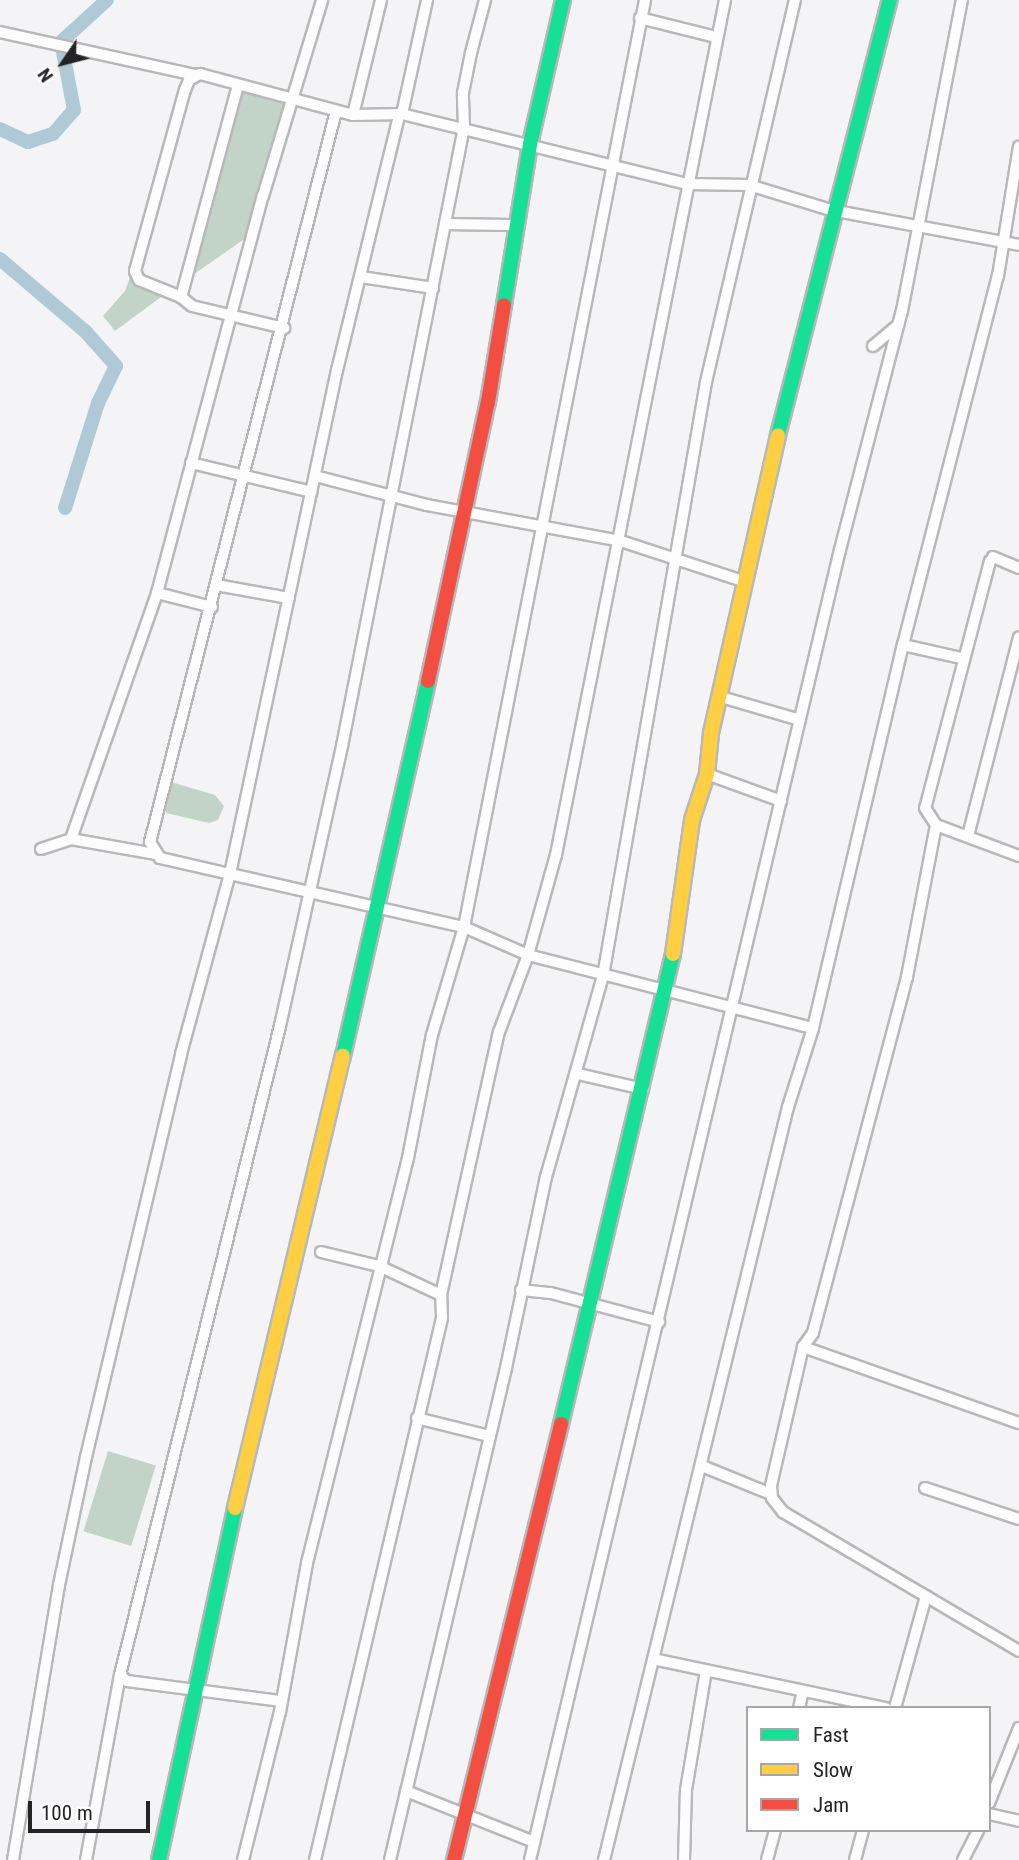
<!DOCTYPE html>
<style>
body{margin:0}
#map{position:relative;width:1019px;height:1860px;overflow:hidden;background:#f4f4f6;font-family:"Roboto Condensed",sans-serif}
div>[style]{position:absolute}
.forest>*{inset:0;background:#c2d3c7;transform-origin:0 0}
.river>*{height:14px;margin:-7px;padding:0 7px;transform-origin:7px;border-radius:7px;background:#afc9d6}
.roads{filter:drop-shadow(2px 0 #b8b8ba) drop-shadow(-2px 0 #b8b8ba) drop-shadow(0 2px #b8b8ba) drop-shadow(0 -2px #b8b8ba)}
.street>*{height:10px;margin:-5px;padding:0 5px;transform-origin:5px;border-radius:5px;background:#fdfdfe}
.fast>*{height:14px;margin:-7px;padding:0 7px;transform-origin:7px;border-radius:7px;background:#16e098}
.slow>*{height:14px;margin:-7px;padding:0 7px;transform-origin:7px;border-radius:7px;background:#ffcf43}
.jam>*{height:14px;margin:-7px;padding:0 7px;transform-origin:7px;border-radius:7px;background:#f24e42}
span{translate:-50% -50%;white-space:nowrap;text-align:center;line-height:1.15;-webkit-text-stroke:7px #fff;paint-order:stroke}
.legend{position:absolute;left:746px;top:1706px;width:245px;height:126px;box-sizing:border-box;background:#fff;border:2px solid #a7a7a8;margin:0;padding:9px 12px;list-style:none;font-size:21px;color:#242325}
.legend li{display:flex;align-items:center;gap:14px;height:35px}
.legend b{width:35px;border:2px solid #a7a7a8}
.north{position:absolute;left:28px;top:28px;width:70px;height:70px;-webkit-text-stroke:5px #fff;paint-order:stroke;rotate:235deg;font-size:19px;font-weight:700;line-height:28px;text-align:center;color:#242325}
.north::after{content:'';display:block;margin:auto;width:24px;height:32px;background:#242325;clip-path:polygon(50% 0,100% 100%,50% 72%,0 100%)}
.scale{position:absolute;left:28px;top:1801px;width:122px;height:32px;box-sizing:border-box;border:4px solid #242325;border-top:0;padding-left:9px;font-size:21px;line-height:24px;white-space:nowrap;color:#242325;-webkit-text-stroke:5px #fff;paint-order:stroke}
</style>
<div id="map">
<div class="forest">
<i style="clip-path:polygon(241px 90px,286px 105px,250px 235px,190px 277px)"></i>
<i style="clip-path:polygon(133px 269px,140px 281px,165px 294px,115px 331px,103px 316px,125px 291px)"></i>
<i style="clip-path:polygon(171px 782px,215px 795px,224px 806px,218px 820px,209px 823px,166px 813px,165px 796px)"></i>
<i style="left:108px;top:1451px;width:50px;height:84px;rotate:17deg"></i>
</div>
<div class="river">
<i style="left:0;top:129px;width:31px;rotate:25deg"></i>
<i style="left:28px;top:142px;width:26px;rotate:-18deg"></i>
<i style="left:53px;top:134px;width:32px;rotate:-49deg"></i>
<i style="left:74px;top:110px;width:69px;rotate:-100.8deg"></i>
<i style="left:61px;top:42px;width:62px;rotate:-42.4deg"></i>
<i style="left:0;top:259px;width:111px;rotate:40.3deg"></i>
<i style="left:85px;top:331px;width:47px;rotate:48.5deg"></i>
<i style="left:116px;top:366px;width:41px;rotate:115.9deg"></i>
<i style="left:98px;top:403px;width:110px;rotate:107.4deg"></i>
</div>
<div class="roads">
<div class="street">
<i style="left:640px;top:18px;width:78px;rotate:14deg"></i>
<i style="left:0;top:32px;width:200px;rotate:12.4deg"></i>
<i style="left:238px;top:85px;width:220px;rotate:105deg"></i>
<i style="left:181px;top:297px;width:14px;rotate:39deg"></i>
<i style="left:192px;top:306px;width:95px;rotate:13.4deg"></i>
<i style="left:402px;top:114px;width:117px;rotate:-77.6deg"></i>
<i style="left:353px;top:115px;width:118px;rotate:-76.3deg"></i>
<i style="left:399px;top:116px;width:261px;rotate:103.7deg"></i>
<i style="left:337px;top:370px;width:515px;rotate:101.99deg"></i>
<i style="left:230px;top:874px;width:240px;rotate:12.8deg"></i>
<i style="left:464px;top:927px;width:70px;rotate:23.6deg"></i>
<i style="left:528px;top:955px;width:294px;rotate:14.4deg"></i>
<i style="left:445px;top:224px;width:65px;rotate:0.9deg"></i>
<i style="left:361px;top:277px;width:73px;rotate:8.7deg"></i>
<i style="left:181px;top:297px;width:45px;rotate:-158deg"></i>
<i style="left:139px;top:280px;width:10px;rotate:-114deg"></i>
<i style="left:135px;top:271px;width:188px;rotate:-74.6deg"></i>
<i style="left:185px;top:90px;width:11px;rotate:-68deg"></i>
<i style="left:189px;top:80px;width:13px;rotate:-29deg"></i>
<i style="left:200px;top:74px;width:158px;rotate:15deg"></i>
<i style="left:353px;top:115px;width:49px;rotate:-1.2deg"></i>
<i style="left:402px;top:114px;width:294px;rotate:13.8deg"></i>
<i style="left:688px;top:184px;width:61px;rotate:0.9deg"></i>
<i style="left:749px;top:185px;width:86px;rotate:17deg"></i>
<i style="left:831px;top:210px;width:191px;rotate:10.5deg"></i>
<i style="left:873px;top:346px;width:33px;rotate:-40deg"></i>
<i style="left:191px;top:463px;width:124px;rotate:13.5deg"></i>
<i style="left:315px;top:476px;width:116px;rotate:14.5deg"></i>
<i style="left:427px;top:505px;width:197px;rotate:10.5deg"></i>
<i style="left:621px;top:541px;width:132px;rotate:18.2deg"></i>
<i style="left:993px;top:557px;width:28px;rotate:23deg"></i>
<i style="left:990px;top:561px;width:255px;rotate:104.7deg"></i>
<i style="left:925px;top:808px;width:20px;rotate:57deg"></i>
<i style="left:936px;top:825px;width:155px;rotate:100.8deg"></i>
<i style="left:907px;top:977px;width:368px;rotate:104.8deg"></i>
<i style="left:813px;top:1333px;width:17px;rotate:126deg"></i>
<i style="left:803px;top:1347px;width:143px;rotate:103deg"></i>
<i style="left:771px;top:1486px;width:12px;rotate:85deg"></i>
<i style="left:772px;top:1498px;width:18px;rotate:52deg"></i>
<i style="left:783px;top:1512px;width:274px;rotate:30.5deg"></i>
<i style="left:216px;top:585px;width:74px;rotate:10.1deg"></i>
<i style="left:212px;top:607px;width:57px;rotate:-165.7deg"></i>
<i style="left:157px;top:593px;width:411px;rotate:-75.1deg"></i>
<i style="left:263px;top:196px;width:205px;rotate:-73.2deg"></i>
<i style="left:903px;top:645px;width:59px;rotate:12.6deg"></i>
<i style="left:721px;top:697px;width:82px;rotate:16.2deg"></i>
<i style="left:707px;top:774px;width:79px;rotate:20deg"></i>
<i style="left:936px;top:825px;width:89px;rotate:20.5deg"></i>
<i style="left:968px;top:836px;width:205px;rotate:-75.6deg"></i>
<i style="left:71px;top:839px;width:261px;rotate:-70.7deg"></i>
<i style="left:41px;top:849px;width:32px;rotate:-18deg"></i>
<i style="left:71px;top:839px;width:85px;rotate:10.1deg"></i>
<i style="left:578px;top:1074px;width:67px;rotate:13deg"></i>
<i style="left:321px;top:1252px;width:60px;rotate:13.6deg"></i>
<i style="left:379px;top:1266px;width:68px;rotate:25.1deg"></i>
<i style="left:521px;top:1290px;width:30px;rotate:6deg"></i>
<i style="left:551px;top:1293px;width:112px;rotate:15deg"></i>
<i style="left:803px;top:1347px;width:229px;rotate:19.4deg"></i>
<i style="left:417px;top:1418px;width:74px;rotate:14deg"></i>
<i style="left:702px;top:1466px;width:74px;rotate:22.1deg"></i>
<i style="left:925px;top:1488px;width:99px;rotate:18.3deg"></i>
<i style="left:653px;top:1659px;width:238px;rotate:11.9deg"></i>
<i style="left:120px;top:1675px;width:9px;rotate:41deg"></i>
<i style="left:127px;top:1681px;width:156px;rotate:7.4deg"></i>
<i style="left:799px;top:1708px;width:17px;rotate:-77deg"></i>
<i style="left:895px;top:1708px;width:116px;rotate:-74.5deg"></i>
<i style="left:406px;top:1791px;width:138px;rotate:21.7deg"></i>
<i style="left:989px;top:1803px;width:81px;rotate:-68.2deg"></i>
<i style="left:989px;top:1814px;width:31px;rotate:13deg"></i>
<i style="left:13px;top:1860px;width:279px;rotate:-80.5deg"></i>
<i style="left:59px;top:1585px;width:131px;rotate:-78.1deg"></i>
<i style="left:86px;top:1457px;width:414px;rotate:-76.7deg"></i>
<i style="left:181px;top:1054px;width:187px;rotate:-74.8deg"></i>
<i style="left:230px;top:874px;width:72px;rotate:-167.1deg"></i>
<i style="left:160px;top:858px;width:19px;rotate:-122deg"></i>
<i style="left:150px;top:842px;width:754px;rotate:-75.72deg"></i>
<i style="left:86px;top:1860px;width:188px;rotate:-79.6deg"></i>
<i style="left:120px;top:1675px;width:668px;rotate:-76.15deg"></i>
<i style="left:280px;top:1026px;width:287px;rotate:-77.5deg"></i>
<i style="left:342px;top:746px;width:631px;rotate:-78.85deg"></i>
<i style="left:464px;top:127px;width:34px;rotate:-92deg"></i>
<i style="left:463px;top:93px;width:41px;rotate:-78.7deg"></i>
<i style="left:471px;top:53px;width:55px;rotate:-75.2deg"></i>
<i style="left:243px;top:1860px;width:153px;rotate:-76deg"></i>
<i style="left:280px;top:1712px;width:151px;rotate:-79.7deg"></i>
<i style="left:307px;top:1563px;width:417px;rotate:-76deg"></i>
<i style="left:408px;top:1158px;width:125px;rotate:-79deg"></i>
<i style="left:432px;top:1035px;width:113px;rotate:-73.5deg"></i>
<i style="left:464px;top:927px;width:945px;rotate:-78.95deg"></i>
<i style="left:315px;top:1860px;width:557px;rotate:-76.81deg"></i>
<i style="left:442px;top:1318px;width:23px;rotate:-92deg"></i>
<i style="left:441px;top:1295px;width:269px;rotate:-77.6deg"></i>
<i style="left:499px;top:1032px;width:82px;rotate:-69.4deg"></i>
<i style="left:528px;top:955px;width:104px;rotate:-74.4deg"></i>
<i style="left:556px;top:855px;width:872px;rotate:-78.82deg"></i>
<i style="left:390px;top:1860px;width:505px;rotate:-76.73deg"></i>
<i style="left:506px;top:1368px;width:195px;rotate:-78.2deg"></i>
<i style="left:546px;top:1177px;width:209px;rotate:-74.2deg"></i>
<i style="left:603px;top:976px;width:603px;rotate:-80.16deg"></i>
<i style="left:706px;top:382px;width:392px;rotate:-76.9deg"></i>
<i style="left:530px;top:1860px;width:1346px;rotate:-76.69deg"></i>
<i style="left:840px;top:550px;width:247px;rotate:-75.5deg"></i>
<i style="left:902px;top:311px;width:317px;rotate:-79.1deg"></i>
<i style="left:604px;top:1860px;width:775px;rotate:-76.27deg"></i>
<i style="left:788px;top:1107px;width:83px;rotate:-72.4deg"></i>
<i style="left:813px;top:1028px;width:393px;rotate:-76.8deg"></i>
<i style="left:903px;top:645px;width:381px;rotate:-75.6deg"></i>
<i style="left:998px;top:276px;width:131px;rotate:-80.8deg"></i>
<i style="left:684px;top:1860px;width:70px;rotate:-88.4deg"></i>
<i style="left:686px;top:1790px;width:121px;rotate:-80.5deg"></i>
<i style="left:767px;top:1860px;width:31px;rotate:-75deg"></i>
<i style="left:855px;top:1860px;width:31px;rotate:-75deg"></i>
<i style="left:963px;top:1860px;width:34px;rotate:-63deg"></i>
</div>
<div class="fast">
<i style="left:504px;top:305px;width:163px;rotate:-80.8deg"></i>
<i style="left:530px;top:144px;width:148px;rotate:-77.1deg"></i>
<i style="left:778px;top:435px;width:449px;rotate:-75.6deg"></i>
<i style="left:343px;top:1056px;width:385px;rotate:-77.2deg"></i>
<i style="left:561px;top:1424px;width:483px;rotate:-76.6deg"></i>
<i style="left:159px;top:1860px;width:360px;rotate:-77.8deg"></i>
</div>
<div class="slow">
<i style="left:673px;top:954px;width:135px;rotate:-81.9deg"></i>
<i style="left:692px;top:820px;width:48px;rotate:-71.9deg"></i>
<i style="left:707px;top:774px;width:41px;rotate:-84.4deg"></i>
<i style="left:711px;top:733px;width:305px;rotate:-77.3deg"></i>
<i style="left:235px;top:1508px;width:465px;rotate:-76.6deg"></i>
</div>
<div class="jam">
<i style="left:428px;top:681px;width:285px;rotate:-77.9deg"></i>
<i style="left:488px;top:402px;width:98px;rotate:-80.6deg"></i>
<i style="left:454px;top:1860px;width:449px;rotate:-76.2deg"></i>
</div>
</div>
<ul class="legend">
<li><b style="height:9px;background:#16e098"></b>Fast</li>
<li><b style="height:9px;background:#ffcf43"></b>Slow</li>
<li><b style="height:9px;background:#f24e42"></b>Jam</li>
</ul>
<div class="north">N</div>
<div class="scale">100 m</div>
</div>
